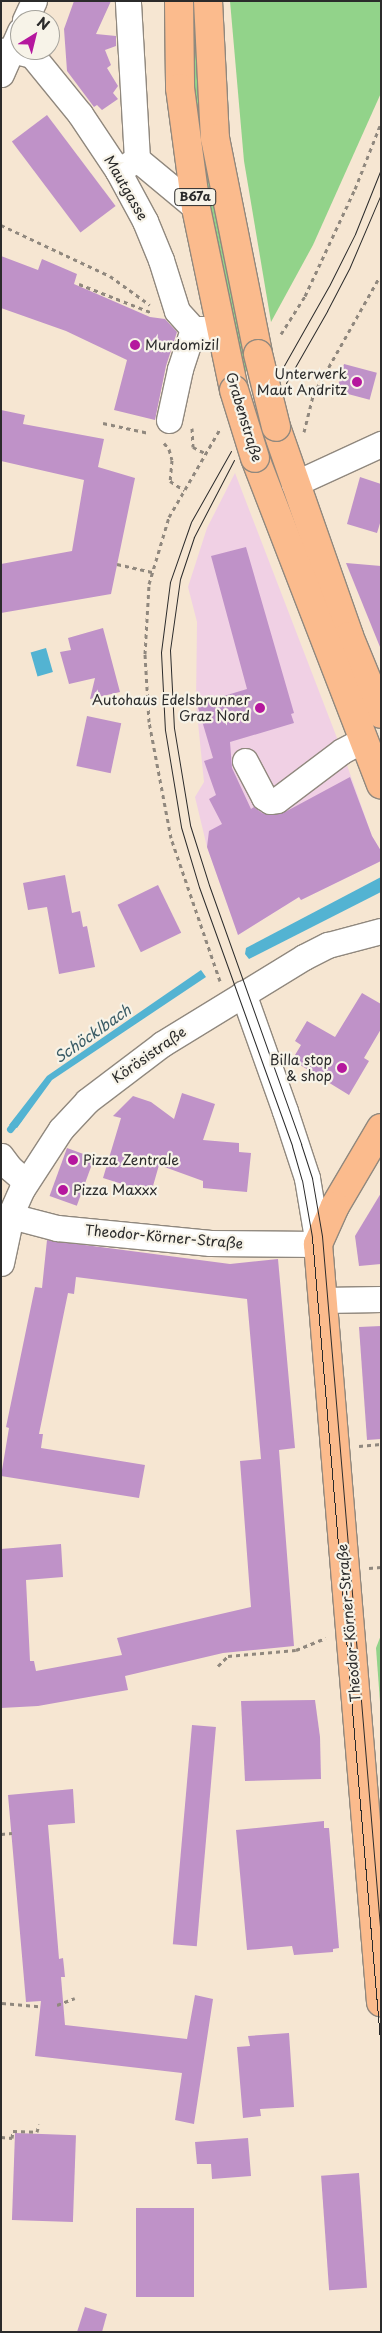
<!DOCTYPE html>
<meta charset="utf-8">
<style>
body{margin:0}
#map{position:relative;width:382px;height:2333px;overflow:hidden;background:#f6e6d2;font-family:"Playpen Sans",sans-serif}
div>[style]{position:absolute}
.built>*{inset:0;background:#f0d0e4}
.green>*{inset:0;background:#92d38a}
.water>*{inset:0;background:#53b3d2;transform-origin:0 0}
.stream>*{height:7px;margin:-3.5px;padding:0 3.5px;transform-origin:3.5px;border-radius:3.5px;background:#53b3d2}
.building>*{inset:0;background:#bf92c8;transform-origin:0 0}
.path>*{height:3px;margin-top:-1.5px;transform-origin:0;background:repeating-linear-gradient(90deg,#90887e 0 4px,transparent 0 8px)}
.roads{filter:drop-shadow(1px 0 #90887e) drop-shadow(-1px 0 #90887e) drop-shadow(0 1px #90887e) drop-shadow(0 -1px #90887e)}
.minor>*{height:25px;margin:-12.5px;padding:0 12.5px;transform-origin:12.5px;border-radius:12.5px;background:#fff}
.major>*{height:28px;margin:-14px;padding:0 14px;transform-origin:14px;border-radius:14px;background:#fbbb8d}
.tram>*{height:1px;margin:-0.5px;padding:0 0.5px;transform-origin:0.5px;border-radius:0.5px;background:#2b2b2b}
.bridges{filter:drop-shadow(1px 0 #90887e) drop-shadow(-1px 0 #90887e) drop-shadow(0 1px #90887e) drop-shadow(0 -1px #90887e)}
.major-bridge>*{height:28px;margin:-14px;padding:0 14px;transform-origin:14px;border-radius:14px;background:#fbbb8d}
.dots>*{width:14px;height:14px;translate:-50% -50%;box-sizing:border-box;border:2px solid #f7f3e8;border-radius:50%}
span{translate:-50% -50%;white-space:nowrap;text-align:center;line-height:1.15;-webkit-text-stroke:4.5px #f7f3e8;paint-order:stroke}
.shield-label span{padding:1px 4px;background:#f7f3e8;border:1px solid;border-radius:4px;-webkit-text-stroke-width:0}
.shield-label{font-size:12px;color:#2b2b2b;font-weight:700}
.street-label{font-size:14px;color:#2b2b2b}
.poi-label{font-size:14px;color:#2b2b2b}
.left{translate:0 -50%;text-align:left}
.right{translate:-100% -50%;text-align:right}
.water-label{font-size:15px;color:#395b65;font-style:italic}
.frame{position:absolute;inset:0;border:2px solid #2b2b2b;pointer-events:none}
.north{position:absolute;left:10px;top:10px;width:50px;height:50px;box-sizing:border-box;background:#f7f3e8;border:1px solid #a5a39c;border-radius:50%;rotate:36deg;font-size:14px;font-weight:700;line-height:20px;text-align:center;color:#2b2b2b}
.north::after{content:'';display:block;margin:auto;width:18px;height:22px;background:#b5179e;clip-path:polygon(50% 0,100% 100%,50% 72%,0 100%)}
</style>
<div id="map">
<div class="built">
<i style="clip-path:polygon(235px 473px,342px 751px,372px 836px,381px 851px,379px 862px,301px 900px,299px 897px,238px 935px,207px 847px,195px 797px,204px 782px,196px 703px,197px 622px,188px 587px,207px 528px)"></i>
</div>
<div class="green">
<i style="clip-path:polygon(190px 1px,196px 1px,206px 140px,217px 219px,248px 369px,243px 375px,212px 222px,199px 137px,193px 72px)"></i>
<i style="clip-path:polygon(230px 1px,381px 1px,381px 93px,313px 245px,271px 322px,244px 161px)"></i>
<i style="clip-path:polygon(381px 1635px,381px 1715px,376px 1648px)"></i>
</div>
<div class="water">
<i style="left:46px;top:648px;width:25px;height:16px;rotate:74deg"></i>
<i style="clip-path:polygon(381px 877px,381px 892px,249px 959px,245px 954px,246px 948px)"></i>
<i style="clip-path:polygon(201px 970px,206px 977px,52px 1080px,17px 1128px,9px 1125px,47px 1076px)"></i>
</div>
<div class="stream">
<i style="left:10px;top:1129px;width:13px;rotate:-51deg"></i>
</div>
<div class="building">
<i style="clip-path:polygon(74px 1px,111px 1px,96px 34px,116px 36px,116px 46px,105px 50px,111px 65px,107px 68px,118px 86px,113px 93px,118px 99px,102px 110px,97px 105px,94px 107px,67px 71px,64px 29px)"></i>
<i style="left:47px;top:115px;width:114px;height:44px;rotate:53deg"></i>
<i style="clip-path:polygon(1px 256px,38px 270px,42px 259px,77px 274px,74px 284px,150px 317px,165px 319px,177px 332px,166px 366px,155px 420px,114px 410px,127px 360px,66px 331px,1px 308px)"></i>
<i style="left:344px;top:364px;width:34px;height:28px;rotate:15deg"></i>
<i style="clip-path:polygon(1px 410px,25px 415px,23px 424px,104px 439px,98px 467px,135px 478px,111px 594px,1px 613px,1px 564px,72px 551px,84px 480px,1px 461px)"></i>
<i style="clip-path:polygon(360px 477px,381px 484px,381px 520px,377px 533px,347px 524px)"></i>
<i style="clip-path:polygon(246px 547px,294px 713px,291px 714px,294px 723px,230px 742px,232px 768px,251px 809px,254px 807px,262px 813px,271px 815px,285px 812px,350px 777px,372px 836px,381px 851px,381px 861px,301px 900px,299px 897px,238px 935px,207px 847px,209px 831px,222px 824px,209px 799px,216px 795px,204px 761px,213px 758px,197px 704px,247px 689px,211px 556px)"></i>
<i style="clip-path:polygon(346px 563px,381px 566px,381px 647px,380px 647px)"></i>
<i style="clip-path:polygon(103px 628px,120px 692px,90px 699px,95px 678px,69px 684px,60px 652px,71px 650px,68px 638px)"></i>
<i style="left:87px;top:716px;width:35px;height:51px;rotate:12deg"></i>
<i style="clip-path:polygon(65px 875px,72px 913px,80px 911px,83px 927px,87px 926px,95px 967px,59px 974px,47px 907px,28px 910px,23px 883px)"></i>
<i style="left:158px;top:885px;width:53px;height:45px;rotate:64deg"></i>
<i style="clip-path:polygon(362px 993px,381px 1004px,381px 1029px,364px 1058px,369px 1061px,349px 1095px,292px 1060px,301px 1045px,295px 1041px,307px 1021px,335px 1037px)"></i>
<i style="clip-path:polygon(182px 1093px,215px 1104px,203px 1140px,239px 1143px,239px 1152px,251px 1153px,247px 1192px,203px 1188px,203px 1181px,159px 1165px,151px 1193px,103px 1178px,121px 1118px,113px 1116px,133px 1096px,151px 1102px,174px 1119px)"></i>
<i style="left:67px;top:1148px;width:29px;height:51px;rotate:20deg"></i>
<i style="clip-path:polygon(381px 1193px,381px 1264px,359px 1266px,355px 1236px)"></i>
<i style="clip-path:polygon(47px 1240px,230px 1264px,278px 1259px,295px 1448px,279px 1450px,294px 1646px,223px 1653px,125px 1676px,128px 1690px,38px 1706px,1px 1708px,1px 1549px,61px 1544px,63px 1577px,26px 1580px,30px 1661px,34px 1661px,36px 1671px,122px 1655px,117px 1638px,251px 1607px,240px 1461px,261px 1459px,247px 1299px,76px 1277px,74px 1294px,68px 1293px,39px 1434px,43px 1434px,41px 1448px,145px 1465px,139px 1498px,1px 1476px,9px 1428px,6px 1427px,35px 1287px,42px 1288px)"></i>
<i style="clip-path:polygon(381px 1326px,381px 1439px,367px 1440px,359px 1327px)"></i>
<i style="clip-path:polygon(315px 1700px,320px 1737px,321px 1779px,245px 1781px,241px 1701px)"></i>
<i style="left:192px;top:1725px;width:24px;height:220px;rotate:5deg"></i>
<i style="clip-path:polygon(73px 1789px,75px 1823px,48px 1825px,59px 1959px,63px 1958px,64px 1967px,65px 1977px,61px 1977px,65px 2025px,187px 2039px,195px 1995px,213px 1999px,194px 2124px,175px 2120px,182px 2073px,35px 2056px,41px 2001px,26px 2002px,8px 1795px)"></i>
<i style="clip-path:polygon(324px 1821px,324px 1828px,329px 1828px,339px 1948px,333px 1949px,333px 1952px,294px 1955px,292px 1946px,247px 1950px,236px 1830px)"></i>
<i style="clip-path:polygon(289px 2033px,294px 2107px,260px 2109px,261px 2116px,243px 2118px,237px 2047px,250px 2046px,248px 2036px)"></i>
<i style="left:15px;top:2133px;width:61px;height:87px;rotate:2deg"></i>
<i style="clip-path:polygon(248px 2138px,251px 2176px,212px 2179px,211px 2164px,197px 2164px,195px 2142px)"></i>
<i style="left:359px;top:2173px;width:115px;height:38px;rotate:86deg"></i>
<i style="left:136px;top:2208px;width:58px;height:89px"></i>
<i style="clip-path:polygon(85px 2307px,107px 2314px,102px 2332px,77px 2332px)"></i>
</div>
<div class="path">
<i style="left:1px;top:225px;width:120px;rotate:25.1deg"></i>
<i style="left:110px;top:276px;width:49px;rotate:35.9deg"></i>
<i style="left:79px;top:284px;width:79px;rotate:21.4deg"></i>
<i style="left:281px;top:334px;width:45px;rotate:-57.7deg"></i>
<i style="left:305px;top:296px;width:118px;rotate:-65deg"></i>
<i style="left:355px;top:189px;width:71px;rotate:-68.5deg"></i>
<i style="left:103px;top:423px;width:47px;rotate:12.3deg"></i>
<i style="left:192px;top:428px;width:19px;rotate:87deg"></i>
<i style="left:193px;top:447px;width:13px;rotate:27deg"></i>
<i style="left:304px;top:432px;width:38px;rotate:-76deg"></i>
<i style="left:313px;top:395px;width:134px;rotate:-60.6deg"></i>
<i style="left:164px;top:443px;width:8px;rotate:50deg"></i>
<i style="left:169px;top:449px;width:11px;rotate:75deg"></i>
<i style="left:172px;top:460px;width:21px;rotate:95deg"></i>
<i style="left:170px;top:481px;width:17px;rotate:33deg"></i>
<i style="left:117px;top:564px;width:37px;rotate:13deg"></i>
<i style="left:220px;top:981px;width:151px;rotate:-108.9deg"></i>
<i style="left:171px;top:838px;width:118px;rotate:-100.7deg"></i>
<i style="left:149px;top:722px;width:68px;rotate:-93.4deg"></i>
<i style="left:145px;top:654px;width:70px;rotate:-86.7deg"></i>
<i style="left:149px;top:584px;width:70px;rotate:-73.4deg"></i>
<i style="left:169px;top:517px;width:102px;rotate:-59.9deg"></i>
<i style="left:359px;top:1446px;width:22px;rotate:-5deg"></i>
<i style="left:369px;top:1568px;width:12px;rotate:-5deg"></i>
<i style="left:218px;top:1666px;width:14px;rotate:-45deg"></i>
<i style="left:228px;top:1656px;width:68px;rotate:-5deg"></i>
<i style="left:296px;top:1650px;width:32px;rotate:-22deg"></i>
<i style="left:1px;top:1834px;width:11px;rotate:-5deg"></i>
<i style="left:2px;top:2003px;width:37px;rotate:5deg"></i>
<i style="left:57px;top:2005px;width:19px;rotate:-21deg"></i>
<i style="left:1px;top:2137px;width:11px;rotate:5deg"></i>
<i style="left:12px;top:2138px;width:7px;rotate:-82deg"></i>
<i style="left:13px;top:2131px;width:24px;rotate:2deg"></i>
<i style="left:37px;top:2132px;width:8px;rotate:-76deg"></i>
</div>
<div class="roads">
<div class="minor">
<i style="left:25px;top:20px;width:21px;rotate:-65deg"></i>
<i style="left:1px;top:51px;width:10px;rotate:-6deg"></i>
<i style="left:11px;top:50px;width:22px;rotate:13deg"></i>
<i style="left:32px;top:55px;width:76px;rotate:50.9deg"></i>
<i style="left:80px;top:114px;width:69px;rotate:56.3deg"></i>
<i style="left:118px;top:171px;width:57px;rotate:61.6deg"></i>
<i style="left:145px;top:221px;width:42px;rotate:67.7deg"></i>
<i style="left:161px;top:260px;width:53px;rotate:72.6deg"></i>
<i style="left:177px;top:311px;width:24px;rotate:48deg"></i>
<i style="left:193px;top:329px;width:27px"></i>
<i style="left:1px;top:74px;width:47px;rotate:-66.2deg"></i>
<i style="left:137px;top:159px;width:77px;rotate:39.7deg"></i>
<i style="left:118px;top:171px;width:22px;rotate:-32deg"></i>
<i style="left:137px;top:159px;width:158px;rotate:-93.3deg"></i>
<i style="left:169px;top:420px;width:52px;rotate:-77.8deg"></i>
<i style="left:180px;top:369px;width:42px;rotate:-72deg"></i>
<i style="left:294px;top:484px;width:96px;rotate:-24.7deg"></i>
<i style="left:245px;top:761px;width:41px;rotate:62.2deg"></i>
<i style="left:264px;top:797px;width:7px;rotate:34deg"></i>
<i style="left:270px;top:801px;width:7px;rotate:-8deg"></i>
<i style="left:277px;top:800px;width:81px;rotate:-37deg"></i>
<i style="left:342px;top:751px;width:24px;rotate:-28deg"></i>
<i style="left:1px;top:1156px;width:15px;rotate:53deg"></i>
<i style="left:10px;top:1168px;width:21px;rotate:41deg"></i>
<i style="left:11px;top:1216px;width:48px;rotate:14.6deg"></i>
<i style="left:57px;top:1228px;width:154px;rotate:5.6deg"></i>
<i style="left:210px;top:1243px;width:108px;rotate:0.5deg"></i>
<i style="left:318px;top:1244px;width:67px;rotate:-99.5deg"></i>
<i style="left:307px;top:1178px;width:71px;rotate:-108.2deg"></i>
<i style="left:285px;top:1111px;width:125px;rotate:-109.6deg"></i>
<i style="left:1px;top:1263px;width:53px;rotate:-78.1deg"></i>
<i style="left:12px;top:1211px;width:24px;rotate:-66deg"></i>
<i style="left:22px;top:1189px;width:72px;rotate:-57deg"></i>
<i style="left:61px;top:1129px;width:38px;rotate:-47deg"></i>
<i style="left:87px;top:1101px;width:94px;rotate:-37.2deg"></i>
<i style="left:162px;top:1044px;width:167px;rotate:-31.5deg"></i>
<i style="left:304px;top:957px;width:27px;rotate:-27deg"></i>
<i style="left:328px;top:945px;width:55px;rotate:-14.8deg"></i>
<i style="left:323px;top:1300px;width:58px;rotate:-1deg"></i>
</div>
<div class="major">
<i style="left:179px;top:1px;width:87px;rotate:89.3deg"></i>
<i style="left:180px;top:88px;width:121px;rotate:82.4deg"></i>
<i style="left:196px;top:208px;width:186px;rotate:78.2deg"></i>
<i style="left:208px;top:1px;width:137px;rotate:87.1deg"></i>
<i style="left:215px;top:138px;width:220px;rotate:78.7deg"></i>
<i style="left:276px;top:427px;width:221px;rotate:70.7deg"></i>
<i style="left:349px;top:636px;width:84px;rotate:67.7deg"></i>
<i style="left:255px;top:458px;width:350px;rotate:68.9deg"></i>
<i style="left:381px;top:1128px;width:91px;rotate:120.5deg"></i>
<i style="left:335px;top:1206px;width:42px;rotate:114.1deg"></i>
<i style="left:318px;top:1244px;width:761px;rotate:85.25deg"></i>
</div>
</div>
<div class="tram">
<i style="left:282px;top:369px;width:95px;rotate:-60.5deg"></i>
<i style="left:329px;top:286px;width:58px;rotate:-63.4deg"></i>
<i style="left:355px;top:234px;width:70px;rotate:-68.2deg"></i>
<i style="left:286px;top:383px;width:83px;rotate:-60.3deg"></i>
<i style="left:327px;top:311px;width:47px;rotate:-62.4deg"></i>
<i style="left:349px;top:269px;width:82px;rotate:-66.9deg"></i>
<i style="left:231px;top:451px;width:81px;rotate:119.4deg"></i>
<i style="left:191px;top:522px;width:64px;rotate:109.3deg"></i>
<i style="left:170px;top:582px;width:71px;rotate:97.3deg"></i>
<i style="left:161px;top:652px;width:78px;rotate:87.1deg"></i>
<i style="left:165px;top:730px;width:98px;rotate:80.6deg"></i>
<i style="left:181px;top:827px;width:63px;rotate:73.3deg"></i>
<i style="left:199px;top:887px;width:275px;rotate:70.2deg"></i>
<i style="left:292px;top:1146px;width:35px;rotate:74deg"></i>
<i style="left:302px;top:1180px;width:58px;rotate:80deg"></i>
<i style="left:312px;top:1237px;width:818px;rotate:85.16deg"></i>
<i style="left:234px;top:460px;width:87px;rotate:117.5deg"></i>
<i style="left:194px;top:537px;width:44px;rotate:108.4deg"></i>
<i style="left:180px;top:579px;width:72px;rotate:98deg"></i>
<i style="left:170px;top:650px;width:78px;rotate:87.1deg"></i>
<i style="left:174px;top:728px;width:98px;rotate:80.6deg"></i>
<i style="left:190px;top:825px;width:63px;rotate:72.4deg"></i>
<i style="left:209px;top:885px;width:275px;rotate:70.4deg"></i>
<i style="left:301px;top:1144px;width:36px;rotate:72deg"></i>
<i style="left:312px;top:1178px;width:59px;rotate:80.2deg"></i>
<i style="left:322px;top:1236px;width:704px;rotate:85.2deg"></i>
</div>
<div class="bridges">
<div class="major-bridge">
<i style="left:258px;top:354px;width:75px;rotate:76.1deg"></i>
<i style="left:234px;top:390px;width:71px;rotate:72.8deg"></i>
</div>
</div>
<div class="dots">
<i style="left:135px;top:345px;background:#b5179e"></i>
<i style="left:357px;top:382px;background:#b5179e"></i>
<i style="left:260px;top:708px;background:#b5179e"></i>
<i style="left:342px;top:1068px;background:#b5179e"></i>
<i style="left:73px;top:1160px;background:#b5179e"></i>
<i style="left:63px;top:1190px;background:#b5179e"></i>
</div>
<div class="shield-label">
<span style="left:195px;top:197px">B67a</span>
</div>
<div class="street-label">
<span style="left:126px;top:188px;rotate:60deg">Mautgasse</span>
<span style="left:244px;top:417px;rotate:73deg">Grabenstraße</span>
<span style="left:149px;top:1055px;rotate:-35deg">Körösistraße</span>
<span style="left:164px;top:1237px;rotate:5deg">Theodor-Körner-Straße</span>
<span style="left:349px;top:1623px;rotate:-95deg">Theodor-Körner-Straße</span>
</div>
<div class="poi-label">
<span class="left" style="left:145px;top:345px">Murdomizil</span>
<span class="right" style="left:347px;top:382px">Unterwerk<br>Maut Andritz</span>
<span class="right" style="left:250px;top:708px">Autohaus Edelsbrunner<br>Graz Nord</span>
<span class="right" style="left:332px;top:1068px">Billa stop<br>&amp; shop</span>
<span class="left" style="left:83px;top:1160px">Pizza Zentrale</span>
<span class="left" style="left:73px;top:1190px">Pizza Maxxx</span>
</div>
<div class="water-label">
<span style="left:92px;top:1033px;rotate:-35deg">Schöcklbach</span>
</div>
<div class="frame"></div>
<div class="north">N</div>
</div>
